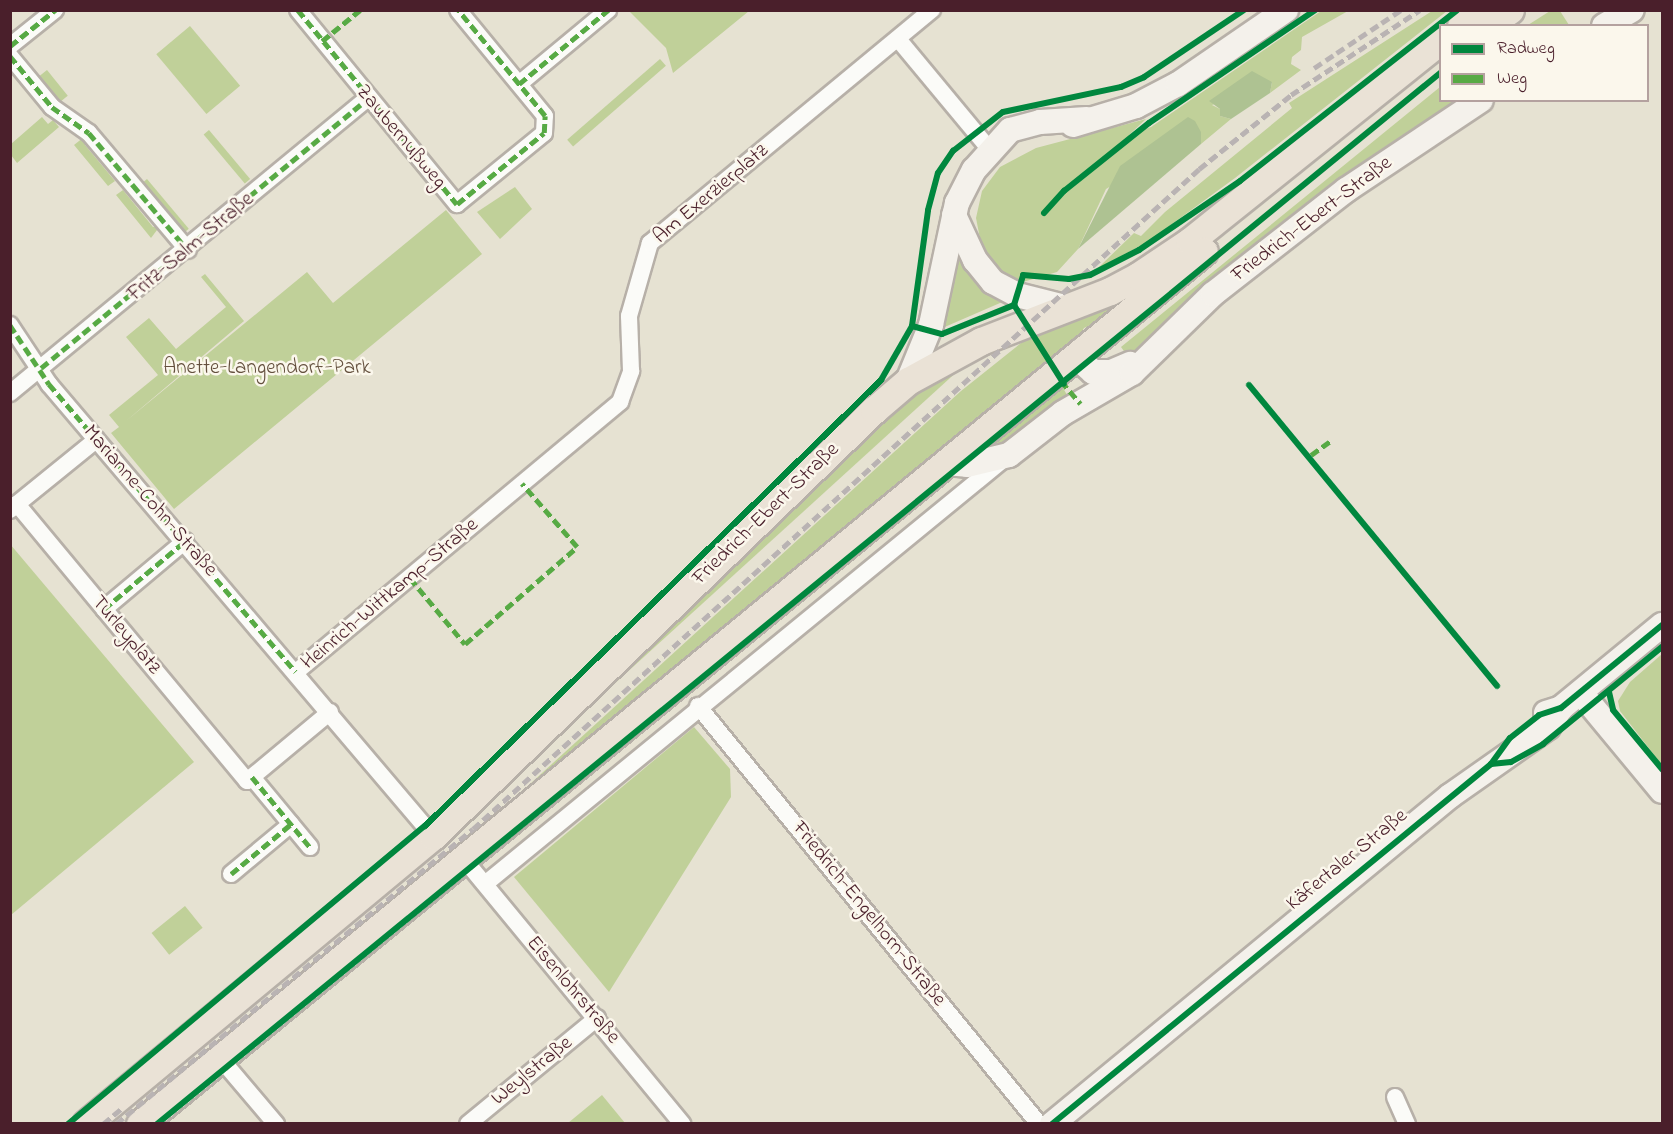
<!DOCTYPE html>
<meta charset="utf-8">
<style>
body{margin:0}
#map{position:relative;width:1673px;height:1134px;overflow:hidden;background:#e6e2d2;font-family:"Indie Flower",sans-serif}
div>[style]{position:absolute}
.green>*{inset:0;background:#c0d099;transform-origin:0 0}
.forest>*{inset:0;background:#aec292}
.roads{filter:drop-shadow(2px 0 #b7b0a8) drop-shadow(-2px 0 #b7b0a8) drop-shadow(0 2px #b7b0a8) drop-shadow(0 -2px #b7b0a8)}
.street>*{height:16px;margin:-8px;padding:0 8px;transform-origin:8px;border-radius:8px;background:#fbfbf8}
.secondary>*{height:24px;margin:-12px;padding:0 12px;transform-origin:12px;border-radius:12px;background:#f4f1eb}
.primary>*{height:27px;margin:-13.5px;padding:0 13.5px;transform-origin:13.5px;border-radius:13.5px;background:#eae2d6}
.rail>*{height:4.5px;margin-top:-2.25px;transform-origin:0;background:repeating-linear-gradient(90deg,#b9b3b3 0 9px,transparent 0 13.5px)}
.quiet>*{height:4.5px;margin-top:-2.25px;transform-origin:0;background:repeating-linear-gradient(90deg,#57aa44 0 9px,transparent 0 13.5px)}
.cycleway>*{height:6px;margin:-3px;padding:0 3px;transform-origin:3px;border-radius:3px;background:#00873e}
span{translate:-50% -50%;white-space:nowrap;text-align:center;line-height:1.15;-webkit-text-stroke:5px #fbf7ec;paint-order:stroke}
.street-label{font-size:21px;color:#4a1f2b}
.park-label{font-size:21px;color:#64503e}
.frame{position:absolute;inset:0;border:12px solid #4a1f2b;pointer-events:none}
.legend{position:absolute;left:1439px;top:24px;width:210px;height:78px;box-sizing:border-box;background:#fbf7ec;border:2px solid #b4a19f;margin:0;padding:8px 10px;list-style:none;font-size:18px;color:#4a1f2b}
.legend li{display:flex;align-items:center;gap:12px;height:30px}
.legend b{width:30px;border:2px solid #b4a19f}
</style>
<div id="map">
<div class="green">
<i style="clip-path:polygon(629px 11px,749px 11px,673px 73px,666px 48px)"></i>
<i style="clip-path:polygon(1321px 11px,1348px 11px,1302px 37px,1301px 50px,1292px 57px,1291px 64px,1301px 70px,1270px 93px,1272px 82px,1212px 105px,1220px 109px,1220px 116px,1231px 119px,1201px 144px,1201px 132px,1106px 189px,1078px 249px,1057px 272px,1013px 285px,1004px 279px,982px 249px,976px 218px,982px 191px,1000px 167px,1036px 148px,1146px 119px,1129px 135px,1151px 127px)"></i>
<i style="clip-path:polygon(1432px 11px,1447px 11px,1235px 178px,1146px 243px,1098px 268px,1134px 233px,1141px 236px,1165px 212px,1292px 108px,1289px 103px)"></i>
<i style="clip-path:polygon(1550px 11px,1560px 11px,1569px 25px,1528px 25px)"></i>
<i style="left:190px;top:26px;width:78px;height:44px;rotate:50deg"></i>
<i style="left:660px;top:59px;width:9px;height:123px;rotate:49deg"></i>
<i style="left:47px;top:70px;width:33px;height:14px;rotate:51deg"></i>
<i style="clip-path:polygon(1440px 87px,1440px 100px,1455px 101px,1304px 209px,1129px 358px,1121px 347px)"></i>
<i style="clip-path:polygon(42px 117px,48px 124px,53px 120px,59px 127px,17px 163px,11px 155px,11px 144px)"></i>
<i style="left:209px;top:130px;width:64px;height:7px;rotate:50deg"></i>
<i style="clip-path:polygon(84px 137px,89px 141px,85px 145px,115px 181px,108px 186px,74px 145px)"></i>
<i style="left:147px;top:179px;width:65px;height:7px;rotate:50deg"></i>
<i style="clip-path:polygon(515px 187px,532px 209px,500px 239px,477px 212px)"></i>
<i style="clip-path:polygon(123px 190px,153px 227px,160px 226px,151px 238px,116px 195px)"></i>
<i style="clip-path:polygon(446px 210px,482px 254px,174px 509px,111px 433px,119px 427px,109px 415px,158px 375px,126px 337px,149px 318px,176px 349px,226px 307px,201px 277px,205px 274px,244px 321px,126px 421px,307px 272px,333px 303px)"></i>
<i style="clip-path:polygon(963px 256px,1007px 300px,940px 329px,952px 259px)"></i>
<i style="clip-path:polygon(1123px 299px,1100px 321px,1084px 328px,1075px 343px,485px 825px,961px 391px,1036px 331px)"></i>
<i style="clip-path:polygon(958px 366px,961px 368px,465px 820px,902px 399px)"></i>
<i style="clip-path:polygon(1063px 388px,1070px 400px,1044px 411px,1005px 443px,983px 450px)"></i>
<i style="clip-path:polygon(10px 544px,194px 762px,11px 915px,10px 915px)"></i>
<i style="clip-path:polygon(1662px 654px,1662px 765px,1620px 711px,1618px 701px,1630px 682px)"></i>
<i style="clip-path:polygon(694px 727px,730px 769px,731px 797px,609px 992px,514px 877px)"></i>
<i style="left:185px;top:906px;width:28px;height:43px;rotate:51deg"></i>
<i style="clip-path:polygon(602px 1095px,625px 1123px,568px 1123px)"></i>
</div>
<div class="forest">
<i style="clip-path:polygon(1252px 71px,1272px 82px,1270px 93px,1231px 119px,1220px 116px,1220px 109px,1209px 101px)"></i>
<i style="clip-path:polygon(1188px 117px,1195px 121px,1201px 132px,1201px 144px,1078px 249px,1120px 166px)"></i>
</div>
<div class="roads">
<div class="street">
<i style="left:298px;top:10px;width:251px;rotate:50.7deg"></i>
<i style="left:457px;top:204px;width:112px;rotate:-39.2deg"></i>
<i style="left:544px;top:133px;width:17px;rotate:-87deg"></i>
<i style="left:545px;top:116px;width:137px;rotate:-129.4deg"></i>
<i style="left:898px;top:39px;width:146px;rotate:50.3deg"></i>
<i style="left:10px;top:46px;width:58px;rotate:-38.7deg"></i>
<i style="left:10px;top:56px;width:66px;rotate:50.5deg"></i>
<i style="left:52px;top:107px;width:45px;rotate:35.1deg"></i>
<i style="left:89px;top:133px;width:153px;rotate:49.8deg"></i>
<i style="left:519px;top:84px;width:116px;rotate:-39.7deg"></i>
<i style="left:10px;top:325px;width:71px;rotate:56.5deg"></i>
<i style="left:49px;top:384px;width:593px;rotate:49.65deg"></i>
<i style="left:10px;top:393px;width:464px;rotate:-39.5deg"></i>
<i style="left:17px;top:504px;width:102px;rotate:-39deg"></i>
<i style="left:10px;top:510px;width:9px;rotate:-41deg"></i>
<i style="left:17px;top:504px;width:360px;rotate:50.3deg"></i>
<i style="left:247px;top:781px;width:108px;rotate:-39.7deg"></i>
<i style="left:104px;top:609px;width:106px;rotate:-40deg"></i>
<i style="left:296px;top:672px;width:422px;rotate:-39.8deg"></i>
<i style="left:620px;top:402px;width:33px;rotate:-70deg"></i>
<i style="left:631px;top:371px;width:55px;rotate:-92.1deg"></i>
<i style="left:629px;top:316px;width:76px;rotate:-74deg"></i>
<i style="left:650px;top:243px;width:366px;rotate:-39.6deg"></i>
<i style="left:698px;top:706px;width:539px;rotate:50.79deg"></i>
<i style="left:252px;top:777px;width:91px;rotate:50.4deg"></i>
<i style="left:463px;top:858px;width:345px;rotate:50.5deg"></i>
<i style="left:231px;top:874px;width:78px;rotate:-39.8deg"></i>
<i style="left:485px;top:884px;width:671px;rotate:-39.31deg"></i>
<i style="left:220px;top:1058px;width:87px;rotate:49.7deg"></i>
<i style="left:1395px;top:1097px;width:30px;rotate:66deg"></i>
<i style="left:468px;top:1124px;width:167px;rotate:-39.4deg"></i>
</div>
<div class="secondary">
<i style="left:1604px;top:26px;width:32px;rotate:-30deg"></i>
<i style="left:1073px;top:125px;width:66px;rotate:-16.8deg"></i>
<i style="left:1136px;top:106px;width:47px;rotate:-27.6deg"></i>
<i style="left:1178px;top:84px;width:131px;rotate:-34.4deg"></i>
<i style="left:954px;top:215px;width:50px;rotate:65deg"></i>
<i style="left:975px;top:260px;width:28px;rotate:51deg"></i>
<i style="left:993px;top:282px;width:27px;rotate:28deg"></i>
<i style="left:1017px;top:295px;width:54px;rotate:14deg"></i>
<i style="left:1082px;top:350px;width:12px;rotate:90deg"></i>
<i style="left:1082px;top:362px;width:15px;rotate:42deg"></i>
<i style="left:1093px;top:372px;width:18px"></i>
<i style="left:1111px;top:372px;width:21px;rotate:-23deg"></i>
<i style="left:908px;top:381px;width:61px;rotate:-67.7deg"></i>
<i style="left:931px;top:325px;width:125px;rotate:-78deg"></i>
<i style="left:957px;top:203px;width:37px;rotate:-63deg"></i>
<i style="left:974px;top:170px;width:54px;rotate:-48deg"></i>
<i style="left:1010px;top:130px;width:31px;rotate:-15deg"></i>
<i style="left:1040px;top:122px;width:47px;rotate:-3.7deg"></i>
<i style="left:945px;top:463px;width:22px;rotate:5deg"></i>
<i style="left:967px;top:465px;width:43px;rotate:-13.4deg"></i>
<i style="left:1009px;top:455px;width:68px;rotate:-37.9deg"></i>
<i style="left:1063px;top:413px;width:80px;rotate:-30.1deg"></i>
<i style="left:1132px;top:373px;width:113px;rotate:-44.3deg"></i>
<i style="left:1213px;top:294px;width:169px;rotate:-38deg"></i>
<i style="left:1346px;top:190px;width:162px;rotate:-33.7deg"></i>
<i style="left:1581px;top:693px;width:127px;rotate:50.4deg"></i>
<i style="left:1546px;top:713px;width:16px;rotate:-18deg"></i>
<i style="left:1561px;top:708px;width:131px;rotate:-39.4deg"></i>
<i style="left:1052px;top:1124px;width:516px;rotate:-39.49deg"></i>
<i style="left:1450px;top:796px;width:120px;rotate:-35.1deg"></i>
<i style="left:1548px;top:727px;width:23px;rotate:-56deg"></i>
</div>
<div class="primary">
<i style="left:1461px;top:26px;width:28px;rotate:-35deg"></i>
<i style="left:1487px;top:26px;width:28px;rotate:-35deg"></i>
<i style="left:86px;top:1124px;width:451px;rotate:-39.7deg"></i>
<i style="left:433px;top:836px;width:613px;rotate:-44.01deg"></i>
<i style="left:874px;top:410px;width:45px;rotate:-40.5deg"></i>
<i style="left:908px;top:381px;width:83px;rotate:-28.7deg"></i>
<i style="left:981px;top:341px;width:138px;rotate:-21.2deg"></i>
<i style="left:1110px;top:291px;width:32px;rotate:-28deg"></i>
<i style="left:1138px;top:276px;width:63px;rotate:-33.9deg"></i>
<i style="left:1190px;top:241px;width:320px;rotate:-38.7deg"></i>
<i style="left:140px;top:1124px;width:1376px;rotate:-39.37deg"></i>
</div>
</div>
<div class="rail">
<i style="left:1314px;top:68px;width:105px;rotate:-33.7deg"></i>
<i style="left:103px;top:1124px;width:23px;rotate:-40deg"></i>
<i style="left:116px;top:1124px;width:463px;rotate:-39.6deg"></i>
<i style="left:473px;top:829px;width:981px;rotate:-42.27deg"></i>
<i style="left:1199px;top:169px;width:118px;rotate:-38.8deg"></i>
<i style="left:1291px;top:95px;width:154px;rotate:-33.4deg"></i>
</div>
<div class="quiet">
<i style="left:298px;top:10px;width:251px;rotate:50.7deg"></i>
<i style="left:457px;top:204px;width:112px;rotate:-39.2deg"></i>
<i style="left:544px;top:133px;width:17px;rotate:-87deg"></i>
<i style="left:545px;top:116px;width:137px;rotate:-129.4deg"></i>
<i style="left:322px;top:41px;width:49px;rotate:-39.2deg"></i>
<i style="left:10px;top:46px;width:58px;rotate:-38.7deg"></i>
<i style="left:10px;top:56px;width:66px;rotate:50.5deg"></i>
<i style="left:52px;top:107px;width:45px;rotate:35.1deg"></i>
<i style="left:89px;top:133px;width:153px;rotate:49.8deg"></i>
<i style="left:519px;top:84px;width:116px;rotate:-39.7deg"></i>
<i style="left:10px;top:325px;width:71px;rotate:56.5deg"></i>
<i style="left:49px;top:384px;width:379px;rotate:49.4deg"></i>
<i style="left:41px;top:368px;width:424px;rotate:-39.5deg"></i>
<i style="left:1061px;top:381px;width:30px;rotate:49deg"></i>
<i style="left:1311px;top:455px;width:26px;rotate:-36deg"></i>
<i style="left:410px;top:578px;width:86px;rotate:50.2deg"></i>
<i style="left:465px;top:644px;width:148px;rotate:-40.9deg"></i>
<i style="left:577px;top:547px;width:84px;rotate:-131.1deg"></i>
<i style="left:104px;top:609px;width:106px;rotate:-40deg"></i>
<i style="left:252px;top:777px;width:91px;rotate:50.4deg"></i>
<i style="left:231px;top:874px;width:78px;rotate:-39.8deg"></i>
</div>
<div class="cycleway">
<i style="left:1044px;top:213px;width:30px;rotate:-48deg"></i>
<i style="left:1064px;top:191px;width:109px;rotate:-38.7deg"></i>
<i style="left:1149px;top:123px;width:201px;rotate:-34.2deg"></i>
<i style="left:1014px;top:305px;width:93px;rotate:57.7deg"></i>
<i style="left:912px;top:326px;width:31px;rotate:15deg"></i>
<i style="left:942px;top:334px;width:78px;rotate:-21.9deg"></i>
<i style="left:1014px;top:305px;width:31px;rotate:-73deg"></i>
<i style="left:1023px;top:275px;width:46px;rotate:5deg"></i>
<i style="left:1069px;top:279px;width:21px;rotate:-11deg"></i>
<i style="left:1090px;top:275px;width:55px;rotate:-27deg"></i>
<i style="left:1139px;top:250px;width:122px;rotate:-34.3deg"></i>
<i style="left:1240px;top:181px;width:276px;rotate:-38.2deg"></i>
<i style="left:1249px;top:385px;width:390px;rotate:50.5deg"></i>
<i style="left:1609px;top:692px;width:18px;rotate:77deg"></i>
<i style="left:1613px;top:710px;width:77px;rotate:50.3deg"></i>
<i style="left:1491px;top:764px;width:20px;rotate:-6deg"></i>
<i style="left:1511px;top:762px;width:37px;rotate:-29deg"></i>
<i style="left:1543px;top:744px;width:154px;rotate:-39.2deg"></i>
<i style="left:68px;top:1124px;width:465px;rotate:-39.9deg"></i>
<i style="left:425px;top:826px;width:638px;rotate:-44.36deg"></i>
<i style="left:881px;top:380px;width:62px;rotate:-60.1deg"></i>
<i style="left:912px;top:326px;width:117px;rotate:-82.1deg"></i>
<i style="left:928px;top:210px;width:38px;rotate:-75deg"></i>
<i style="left:938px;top:173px;width:27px;rotate:-56deg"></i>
<i style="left:953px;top:151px;width:63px;rotate:-38deg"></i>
<i style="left:1003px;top:112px;width:121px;rotate:-12deg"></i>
<i style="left:1121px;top:87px;width:25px;rotate:-23deg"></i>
<i style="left:1144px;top:77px;width:120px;rotate:-33.8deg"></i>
<i style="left:157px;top:1124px;width:1659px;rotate:-39.32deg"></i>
<i style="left:1052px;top:1124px;width:568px;rotate:-39.35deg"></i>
<i style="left:1491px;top:764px;width:32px;rotate:-54deg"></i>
<i style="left:1510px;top:738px;width:37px;rotate:-38deg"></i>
<i style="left:1539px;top:715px;width:23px;rotate:-18deg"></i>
<i style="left:1561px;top:708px;width:131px;rotate:-39.4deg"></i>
</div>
<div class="street-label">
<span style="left:401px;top:137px;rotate:50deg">Zaubernußweg</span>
<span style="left:711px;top:194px;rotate:-40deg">Am Exerzierplatz</span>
<span style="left:1312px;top:219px;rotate:-37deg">Friedrich-Ebert-Straße</span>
<span style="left:191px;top:247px;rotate:-40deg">Fritz-Salm-Straße</span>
<span style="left:150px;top:501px;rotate:49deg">Marianne-Cohn-Straße</span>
<span style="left:766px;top:514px;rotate:-44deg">Friedrich-Ebert-Straße</span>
<span style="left:390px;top:594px;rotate:-40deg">Heinrich-Wittkamp-Straße</span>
<span style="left:126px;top:635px;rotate:50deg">Turleyplatz</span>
<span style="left:1347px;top:860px;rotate:-39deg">Käfertaler Straße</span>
<span style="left:869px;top:914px;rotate:51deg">Friedrich-Engelhorn-Straße</span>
<span style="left:573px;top:990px;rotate:50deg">Eisenlohrstraße</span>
<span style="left:532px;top:1071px;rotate:-39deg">Weylstraße</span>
</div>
<div class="park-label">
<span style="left:267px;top:368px">Anette-Langendorf-Park</span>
</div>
<div class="frame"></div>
<ul class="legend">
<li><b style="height:8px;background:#00873e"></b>Radweg</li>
<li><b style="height:8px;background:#57aa44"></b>Weg</li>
</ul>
</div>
